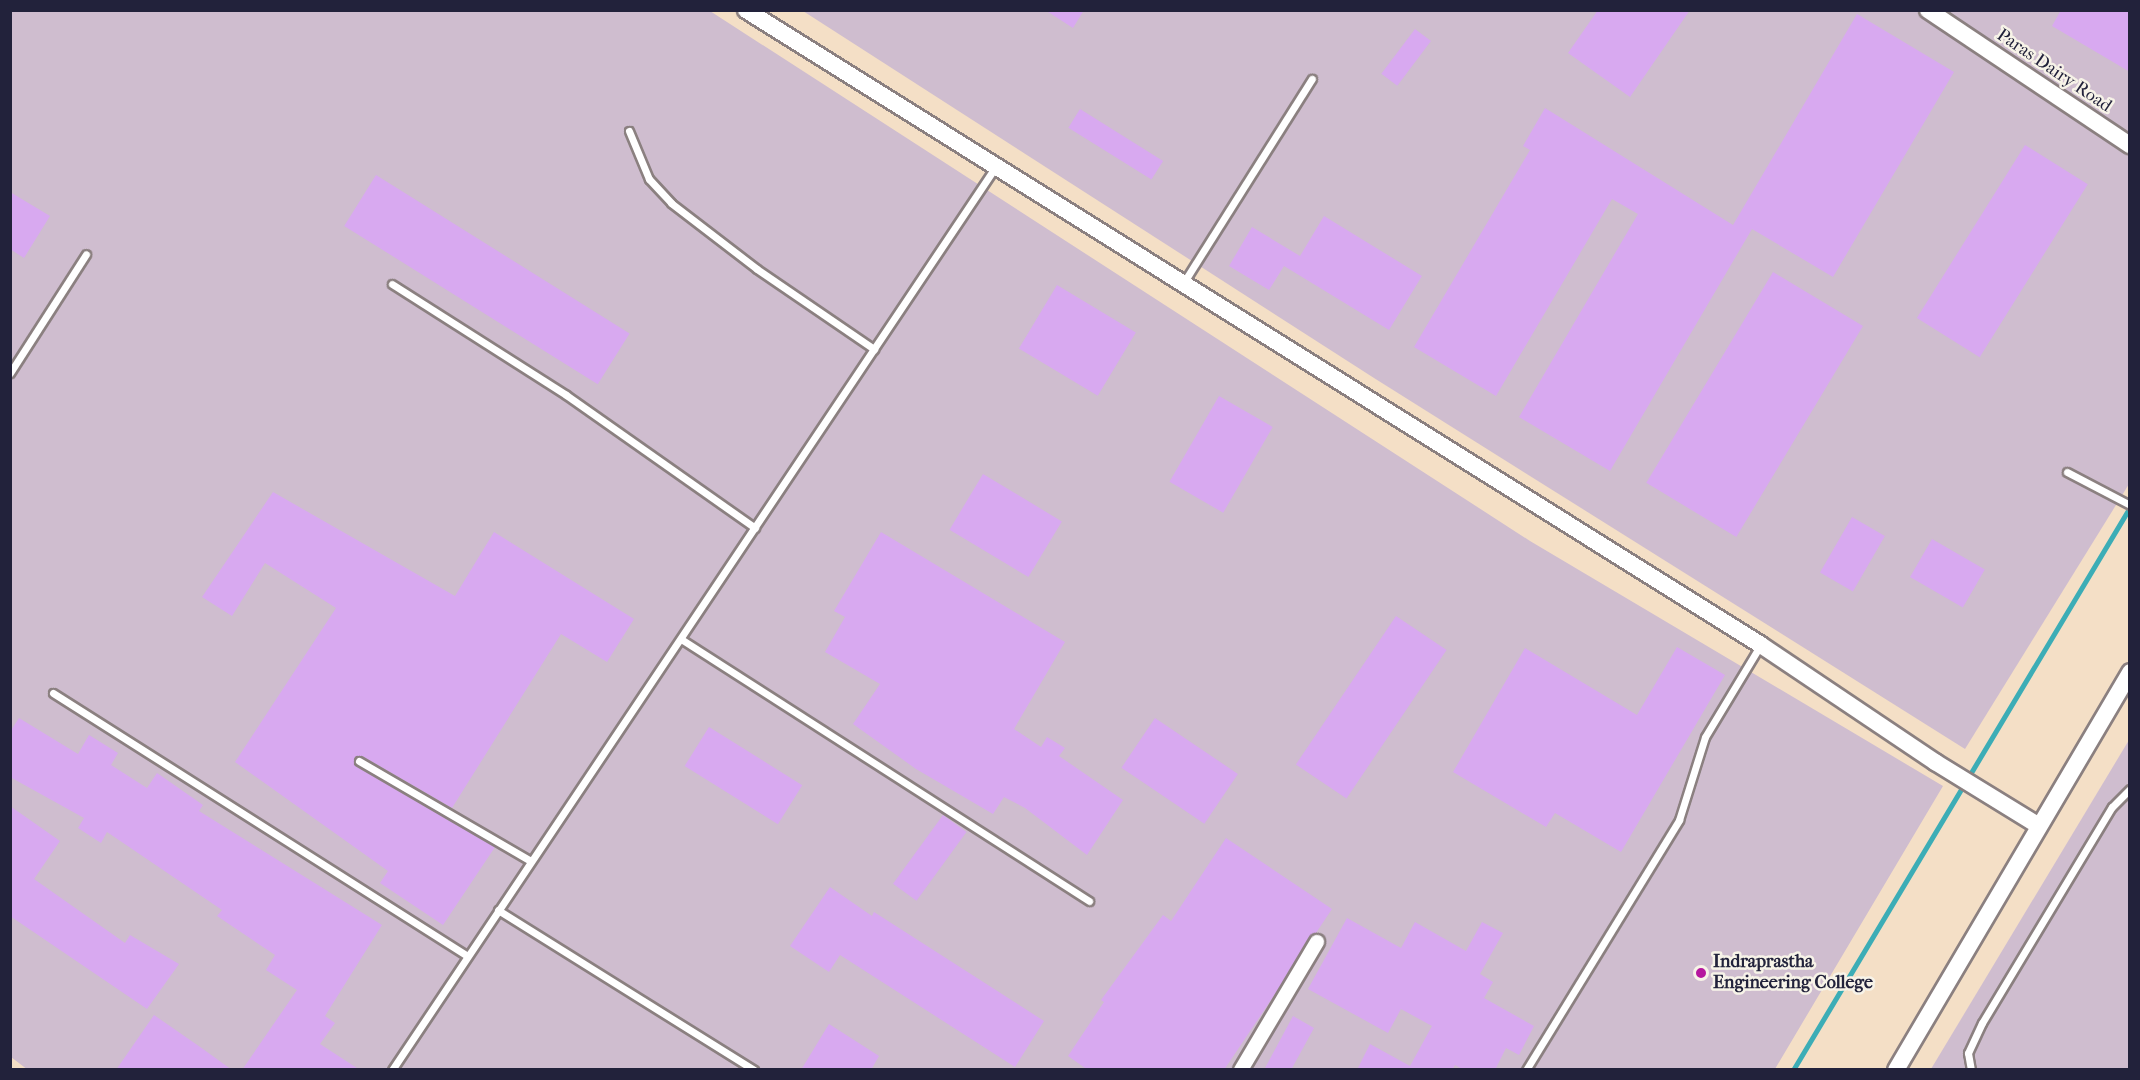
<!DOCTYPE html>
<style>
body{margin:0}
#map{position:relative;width:2140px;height:1080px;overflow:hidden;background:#f4dfc6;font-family:"IM FELL French Canon",serif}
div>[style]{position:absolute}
.industrial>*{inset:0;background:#cfbdcf}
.stream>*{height:5px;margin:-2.5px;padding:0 2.5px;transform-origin:2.5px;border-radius:2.5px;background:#3cadb6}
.building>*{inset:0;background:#d8a9f0;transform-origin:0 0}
.roads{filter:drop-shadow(2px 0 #8b8080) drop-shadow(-2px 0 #8b8080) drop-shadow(0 2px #8b8080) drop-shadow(0 -2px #8b8080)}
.service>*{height:7px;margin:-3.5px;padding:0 3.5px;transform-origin:3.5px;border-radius:3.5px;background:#fff}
.minor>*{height:14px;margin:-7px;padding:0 7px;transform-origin:7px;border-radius:7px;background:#fff}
.tertiary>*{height:16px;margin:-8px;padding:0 8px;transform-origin:8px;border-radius:8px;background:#fff}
.dots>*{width:16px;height:16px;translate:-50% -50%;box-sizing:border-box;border:3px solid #f7f3e8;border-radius:50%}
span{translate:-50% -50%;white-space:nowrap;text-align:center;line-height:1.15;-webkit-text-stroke:5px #f7f3e8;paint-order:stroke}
.street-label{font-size:18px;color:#22223b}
.poi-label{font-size:18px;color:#22223b;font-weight:700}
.left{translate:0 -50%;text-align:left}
.frame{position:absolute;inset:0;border:12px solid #22223b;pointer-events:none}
</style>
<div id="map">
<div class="industrial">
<i style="clip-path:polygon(11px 11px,710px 11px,1530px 541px,1943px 786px,1775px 1069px,28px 1070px,11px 1057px)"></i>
<i style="clip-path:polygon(803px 11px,2129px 11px,2129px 484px,1965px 749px,1374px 378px)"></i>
<i style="clip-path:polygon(2129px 740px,2129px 1069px,1931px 1069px)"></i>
</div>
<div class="stream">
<i style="left:1793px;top:1070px;width:656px;rotate:-59.1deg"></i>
</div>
<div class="building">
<i style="clip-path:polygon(1045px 10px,1084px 10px,1073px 28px)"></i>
<i style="clip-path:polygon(1598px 10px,1690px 10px,1630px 97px,1568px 53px)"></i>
<i style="clip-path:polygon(2061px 10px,2130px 10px,2130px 72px,2052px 26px)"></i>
<i style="clip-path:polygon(1857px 14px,1954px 72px,1833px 277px,1752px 229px,1610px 471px,1519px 417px,1638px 214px,1612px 199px,1496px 396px,1414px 347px,1530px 150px,1523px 146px,1545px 108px,1733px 225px)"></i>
<i style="left:1415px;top:29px;width:20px;height:56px;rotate:37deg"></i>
<i style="left:1080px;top:109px;width:98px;height:22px;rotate:32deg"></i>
<i style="left:2025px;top:145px;width:74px;height:204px;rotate:32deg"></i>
<i style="left:376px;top:175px;width:299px;height:60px;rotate:32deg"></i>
<i style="clip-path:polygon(10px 192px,50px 216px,24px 258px,10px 249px)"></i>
<i style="clip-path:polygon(1324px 216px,1422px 276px,1389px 330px,1284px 266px,1269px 290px,1229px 266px,1252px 227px,1300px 256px)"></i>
<i style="left:1773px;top:272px;width:105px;height:246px;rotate:31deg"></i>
<i style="left:1057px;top:285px;width:92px;height:74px;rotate:31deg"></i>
<i style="left:1219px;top:396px;width:62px;height:99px;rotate:30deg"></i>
<i style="left:983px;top:474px;width:92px;height:65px;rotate:31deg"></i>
<i style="clip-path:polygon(273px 492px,455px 596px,494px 532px,634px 619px,607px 662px,561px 634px,452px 808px,362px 756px,354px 758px,356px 766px,495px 847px,443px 925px,380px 883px,388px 871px,235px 762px,336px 608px,265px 563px,232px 616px,202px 597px)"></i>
<i style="left:1852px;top:517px;width:38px;height:64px;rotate:30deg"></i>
<i style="clip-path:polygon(881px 532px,1065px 642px,1014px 729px,1041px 747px,1047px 737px,1065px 748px,1059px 756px,1123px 800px,1087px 855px,1025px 808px,1004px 797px,993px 814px,916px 769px,853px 724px,880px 684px,825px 652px,845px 617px,834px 611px)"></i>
<i style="left:1932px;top:539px;width:61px;height:44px;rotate:30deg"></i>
<i style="left:1396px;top:616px;width:61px;height:179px;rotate:34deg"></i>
<i style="clip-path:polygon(1677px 647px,1725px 675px,1621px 852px,1555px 813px,1546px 827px,1453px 772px,1525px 648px,1637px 715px)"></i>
<i style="clip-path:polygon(19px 718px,78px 754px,89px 735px,118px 753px,111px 765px,147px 788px,157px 773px,203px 805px,199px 811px,382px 925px,325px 1016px,335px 1023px,320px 1044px,360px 1070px,242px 1070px,297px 990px,266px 970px,275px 955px,217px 916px,222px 910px,107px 832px,101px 843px,78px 828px,84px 818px,10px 777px,10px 732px)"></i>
<i style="left:1155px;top:718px;width:100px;height:60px;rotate:34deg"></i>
<i style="left:709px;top:727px;width:110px;height:46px;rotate:32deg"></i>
<i style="clip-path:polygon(10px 806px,60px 841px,34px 879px,125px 943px,130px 935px,179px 964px,147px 1009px,10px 916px)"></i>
<i style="left:943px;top:815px;width:29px;height:85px;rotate:36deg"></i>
<i style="clip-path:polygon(1226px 838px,1332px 909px,1224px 1070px,1088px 1070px,1068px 1056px,1104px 1002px,1101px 1000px,1163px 915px,1171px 921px)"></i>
<i style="clip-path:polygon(830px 887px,872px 916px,874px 912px,1044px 1021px,1015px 1067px,840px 955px,829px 972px,790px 946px)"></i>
<i style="clip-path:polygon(1347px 918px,1401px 948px,1415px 922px,1466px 951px,1482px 922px,1503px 933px,1480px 974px,1493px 982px,1484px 998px,1534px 1026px,1519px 1055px,1506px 1048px,1495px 1070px,1464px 1070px,1455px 1065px,1452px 1070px,1357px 1070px,1370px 1044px,1410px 1066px,1432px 1026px,1401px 1009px,1388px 1033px,1308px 989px)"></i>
<i style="clip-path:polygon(154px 1015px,203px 1049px,232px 1070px,116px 1070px)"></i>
<i style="clip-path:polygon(1293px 1016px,1314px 1028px,1291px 1070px,1264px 1070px)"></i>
<i style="clip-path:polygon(829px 1024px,879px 1056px,871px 1070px,801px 1070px)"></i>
</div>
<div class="roads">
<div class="service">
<i style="left:629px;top:131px;width:52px;rotate:67.4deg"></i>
<i style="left:649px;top:179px;width:33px;rotate:47deg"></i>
<i style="left:671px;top:203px;width:108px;rotate:37.5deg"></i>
<i style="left:757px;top:269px;width:142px;rotate:34.4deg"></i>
<i style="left:1184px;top:282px;width:240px;rotate:-57.8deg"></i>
<i style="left:392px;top:284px;width:206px;rotate:32.5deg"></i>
<i style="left:566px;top:395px;width:231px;rotate:35.1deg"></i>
<i style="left:10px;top:373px;width:141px;rotate:-57.4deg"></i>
<i style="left:2067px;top:472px;width:71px;rotate:27.6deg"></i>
<i style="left:681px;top:639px;width:485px;rotate:32.7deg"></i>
<i style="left:53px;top:693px;width:490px;rotate:32.4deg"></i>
<i style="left:359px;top:761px;width:199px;rotate:30.2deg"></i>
<i style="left:498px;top:910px;width:302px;rotate:32deg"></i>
<i style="left:392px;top:1070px;width:1087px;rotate:-56.25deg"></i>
<i style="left:1526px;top:1070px;width:293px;rotate:-58.5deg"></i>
<i style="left:1679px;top:820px;width:87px;rotate:-72.6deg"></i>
<i style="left:1705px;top:737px;width:106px;rotate:-58.9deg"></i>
<i style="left:1971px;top:1070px;width:17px;rotate:-100deg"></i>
<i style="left:1968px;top:1053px;width:33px;rotate:-65deg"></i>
<i style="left:1982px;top:1023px;width:252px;rotate:-59deg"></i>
<i style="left:2112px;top:807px;width:25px;rotate:-45deg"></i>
</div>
<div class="minor">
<i style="left:1241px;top:1070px;width:149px;rotate:-59.3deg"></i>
</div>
<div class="tertiary">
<i style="left:746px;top:10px;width:1197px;rotate:32.03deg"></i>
<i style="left:1761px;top:645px;width:210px;rotate:33.9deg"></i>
<i style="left:1935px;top:762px;width:122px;rotate:31.6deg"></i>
<i style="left:1928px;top:10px;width:243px;rotate:33.8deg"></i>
<i style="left:1896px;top:1070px;width:462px;rotate:-59.5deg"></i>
</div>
</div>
<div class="dots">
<i style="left:1701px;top:973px;background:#b5179e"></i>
</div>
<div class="street-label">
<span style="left:2054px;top:71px;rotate:34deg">Paras Dairy Road</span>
</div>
<div class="poi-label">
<span class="left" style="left:1713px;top:973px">Indraprastha<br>Engineering College</span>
</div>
<div class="frame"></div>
</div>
